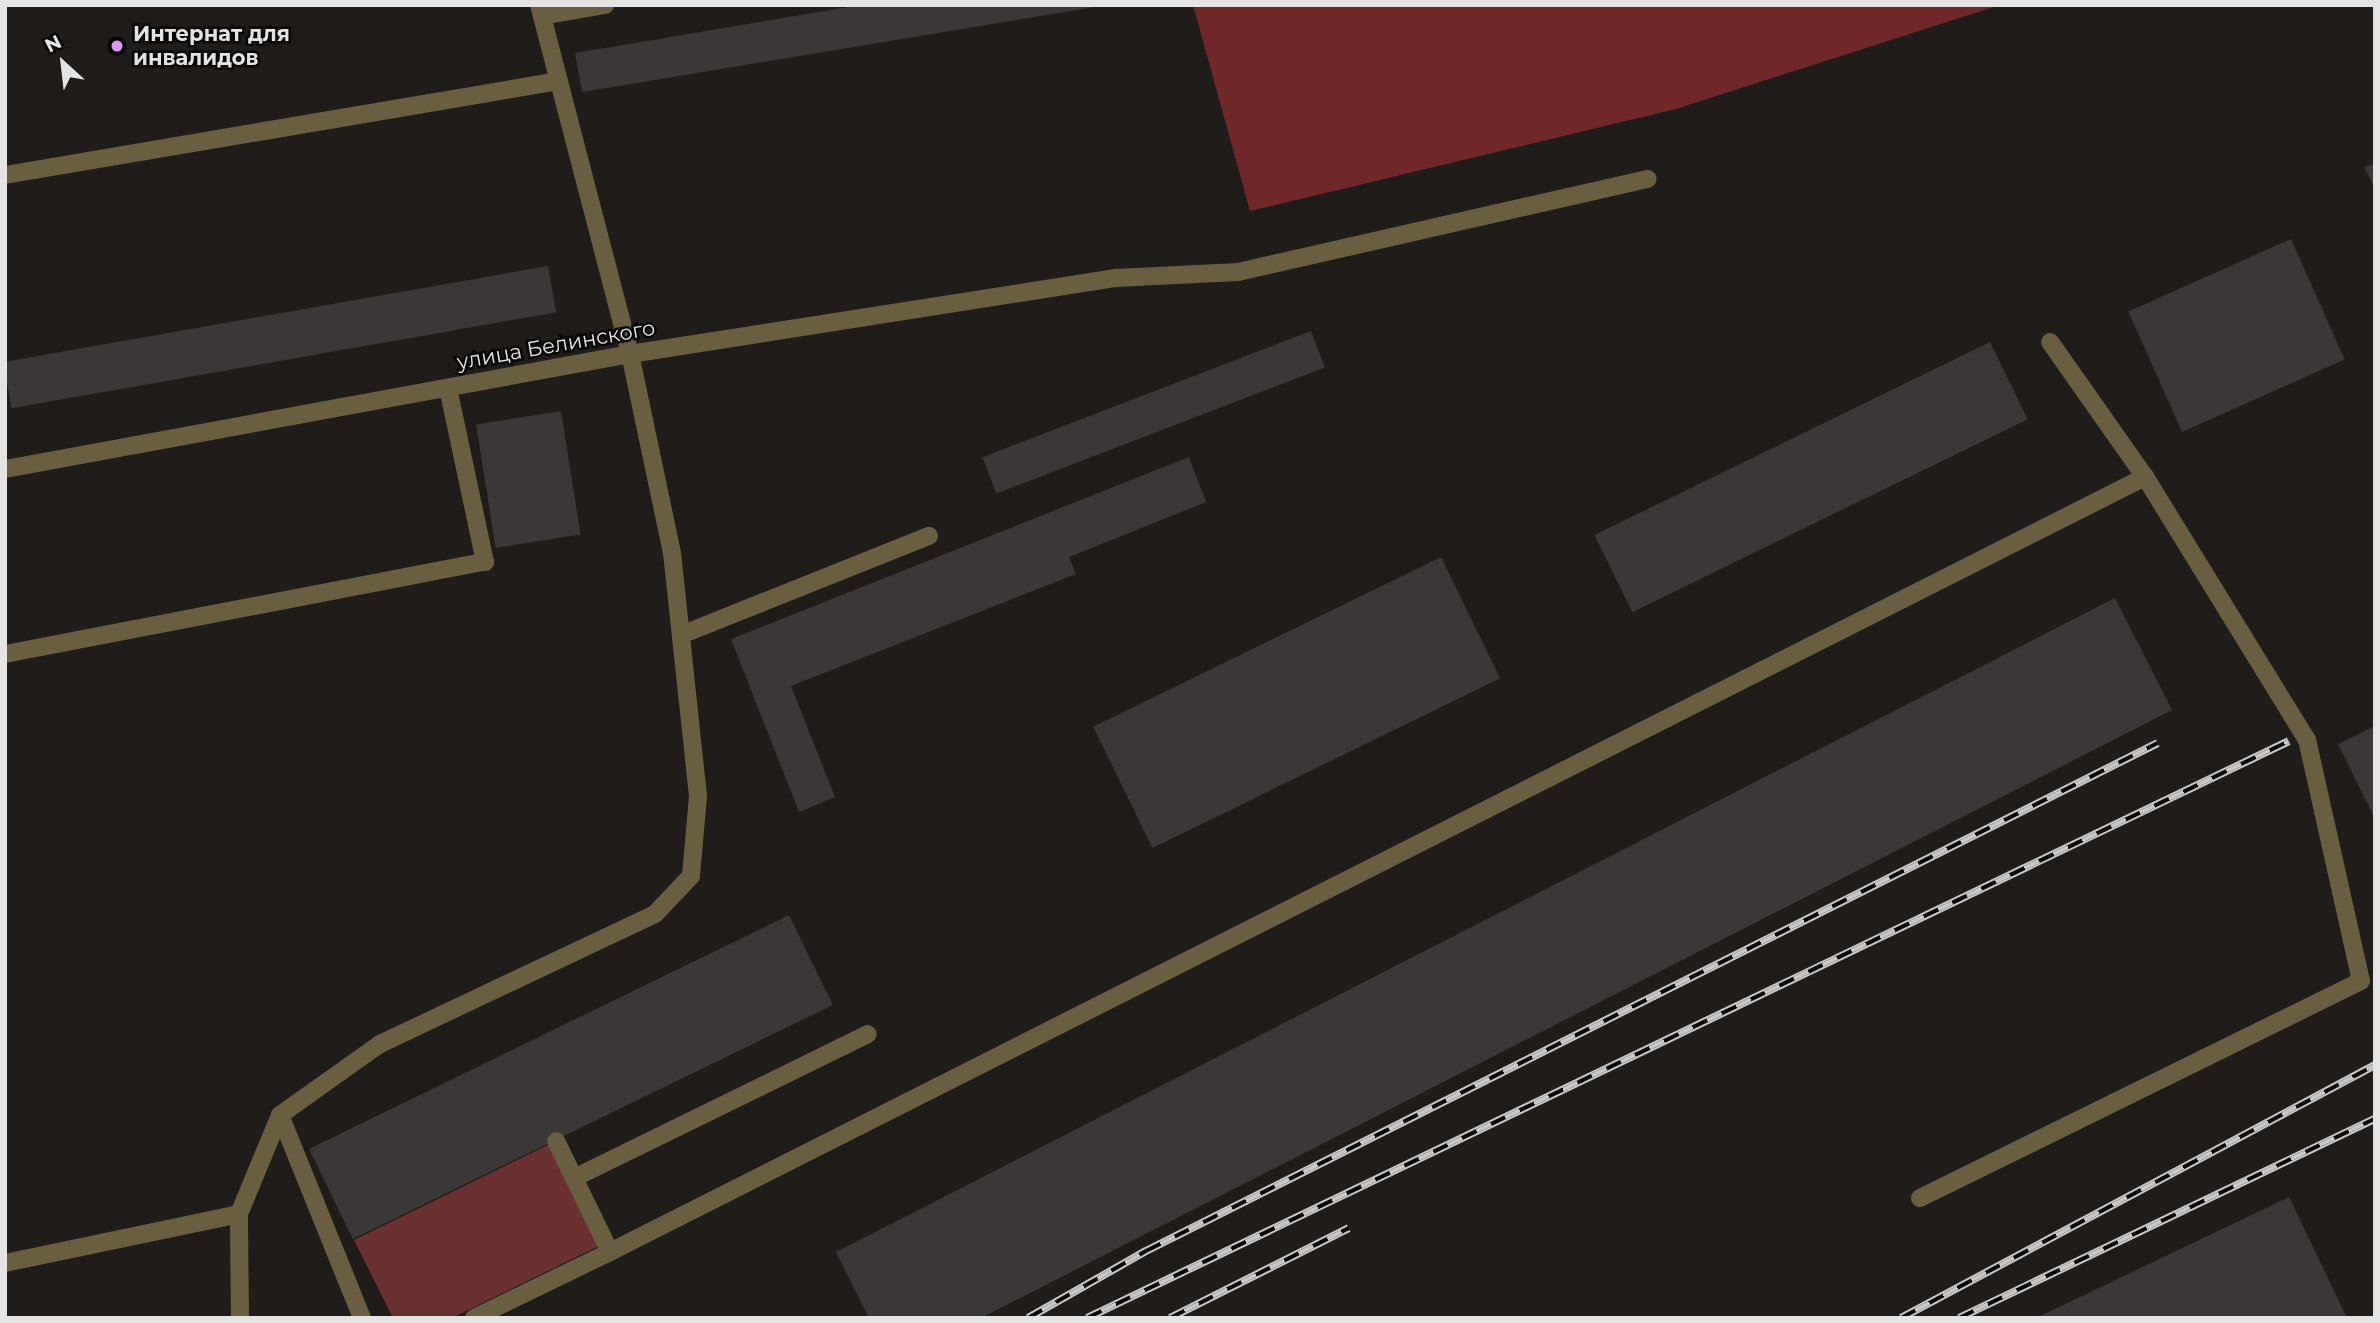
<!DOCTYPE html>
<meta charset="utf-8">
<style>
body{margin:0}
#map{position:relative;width:2380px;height:1323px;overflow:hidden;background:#1f1c1a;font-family:Montserrat,sans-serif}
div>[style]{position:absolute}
.green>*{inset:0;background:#693231}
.forest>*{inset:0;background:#702728}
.building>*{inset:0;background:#3b3736;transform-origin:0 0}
.lane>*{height:18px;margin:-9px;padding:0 9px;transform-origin:9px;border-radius:9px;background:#6a5e40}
.street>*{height:18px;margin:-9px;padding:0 9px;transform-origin:9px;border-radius:9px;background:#6a5e40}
.rail>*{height:8px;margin-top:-4px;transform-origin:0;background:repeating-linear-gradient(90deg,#080706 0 16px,#c9c7c6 0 32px);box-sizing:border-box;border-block:2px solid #c9c7c6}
.dots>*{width:19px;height:19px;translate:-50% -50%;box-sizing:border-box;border:4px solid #080706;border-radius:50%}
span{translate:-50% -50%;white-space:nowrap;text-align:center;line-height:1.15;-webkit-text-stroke:5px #080706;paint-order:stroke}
.poi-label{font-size:21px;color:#e6e4e3;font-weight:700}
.left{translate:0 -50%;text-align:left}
.street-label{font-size:21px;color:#e6e4e3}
.frame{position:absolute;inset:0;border:7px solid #e6e4e3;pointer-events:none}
.north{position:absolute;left:28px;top:28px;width:70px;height:70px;-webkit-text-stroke:5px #080706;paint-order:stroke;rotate:333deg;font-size:19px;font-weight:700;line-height:28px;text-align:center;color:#e6e4e3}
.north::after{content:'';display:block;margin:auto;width:24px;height:32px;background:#e6e4e3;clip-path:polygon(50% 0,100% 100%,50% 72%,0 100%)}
</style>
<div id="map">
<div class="green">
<i style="clip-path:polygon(556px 1141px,599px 1246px,452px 1318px,393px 1318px,354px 1240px)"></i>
</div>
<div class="forest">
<i style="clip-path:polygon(1193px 5px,2000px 5px,1676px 109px,1250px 211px)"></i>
</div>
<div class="building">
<i style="clip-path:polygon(860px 5px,1095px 7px,582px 92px,575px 53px)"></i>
<i style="clip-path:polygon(2375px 164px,2375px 188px,2364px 167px)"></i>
<i style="left:2291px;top:239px;width:132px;height:178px;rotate:66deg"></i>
<i style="left:548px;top:266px;width:47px;height:553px;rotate:80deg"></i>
<i style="left:1311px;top:331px;width:39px;height:352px;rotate:69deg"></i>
<i style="left:1990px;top:342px;width:86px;height:440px;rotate:64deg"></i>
<i style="left:561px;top:411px;width:125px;height:86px;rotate:81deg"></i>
<i style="clip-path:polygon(1189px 457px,1206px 502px,1069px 557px,1076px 574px,791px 686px,835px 797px,799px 812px,731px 639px)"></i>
<i style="left:1441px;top:557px;width:135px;height:387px;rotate:64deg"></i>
<i style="clip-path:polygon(2115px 598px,2172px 710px,981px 1318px,869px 1318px,836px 1252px)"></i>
<i style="clip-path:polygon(2375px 726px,2375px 819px,2338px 744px)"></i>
<i style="left:789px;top:915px;width:100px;height:534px;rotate:64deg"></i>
<i style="clip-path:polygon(2289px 1197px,2347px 1318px,2036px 1318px)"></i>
</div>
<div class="lane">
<i style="left:542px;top:16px;width:64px;rotate:-9.9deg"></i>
<i style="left:5px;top:175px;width:562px;rotate:-9.63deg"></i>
<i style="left:1116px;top:278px;width:122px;rotate:-2.8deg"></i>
<i style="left:1238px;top:272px;width:420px;rotate:-12.8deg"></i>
<i style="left:681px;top:635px;width:267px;rotate:-21.8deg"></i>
<i style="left:5px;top:654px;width:489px;rotate:-10.9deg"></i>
<i style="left:485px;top:562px;width:178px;rotate:-102deg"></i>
<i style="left:574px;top:1178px;width:327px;rotate:-26.1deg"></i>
<i style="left:1920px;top:1198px;width:491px;rotate:-26.2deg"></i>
<i style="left:2361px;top:981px;width:247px;rotate:-102.6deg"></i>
<i style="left:2307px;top:740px;width:309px;rotate:-121.6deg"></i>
<i style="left:2145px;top:477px;width:165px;rotate:-125.1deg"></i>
<i style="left:610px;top:1252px;width:1720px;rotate:-26.79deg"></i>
<i style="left:5px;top:1263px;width:239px;rotate:-11.8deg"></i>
<i style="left:240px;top:1318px;width:104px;rotate:-90.6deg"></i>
<i style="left:239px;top:1214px;width:107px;rotate:-67.5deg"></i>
<i style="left:362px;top:1318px;width:219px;rotate:-112deg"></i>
<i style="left:280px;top:1115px;width:123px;rotate:-35.4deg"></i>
<i style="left:380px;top:1044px;width:304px;rotate:-25.3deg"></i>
<i style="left:655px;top:914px;width:52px;rotate:-46.5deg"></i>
<i style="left:691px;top:876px;width:80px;rotate:-85deg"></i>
<i style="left:698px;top:796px;width:244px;rotate:-96.1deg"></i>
<i style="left:672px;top:553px;width:203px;rotate:-101.9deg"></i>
<i style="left:630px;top:354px;width:361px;rotate:-104.6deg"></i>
<i style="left:474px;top:1318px;width:151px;rotate:-25.9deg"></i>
<i style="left:610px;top:1252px;width:123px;rotate:-115.9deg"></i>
</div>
<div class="street">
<i style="left:5px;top:469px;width:635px;rotate:-10.43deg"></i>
<i style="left:630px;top:354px;width:492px;rotate:-8.9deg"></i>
</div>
<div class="rail">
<i style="left:1028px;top:1318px;width:136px;rotate:-29.6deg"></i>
<i style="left:1146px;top:1251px;width:1132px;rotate:-26.66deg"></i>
<i style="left:1087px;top:1318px;width:1333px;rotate:-25.64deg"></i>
<i style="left:1170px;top:1318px;width:200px;rotate:-26.7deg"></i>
<i style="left:1901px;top:1318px;width:537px;rotate:-28.09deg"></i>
<i style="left:1959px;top:1318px;width:461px;rotate:-25.6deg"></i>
</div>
<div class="dots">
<i style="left:117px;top:46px;background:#db99f5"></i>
</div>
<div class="poi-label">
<span class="left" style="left:133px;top:46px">Интернат для<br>инвалидов</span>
</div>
<div class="street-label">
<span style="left:556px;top:345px;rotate:-10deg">улица Белинского</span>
</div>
<div class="frame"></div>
<div class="north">N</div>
</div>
